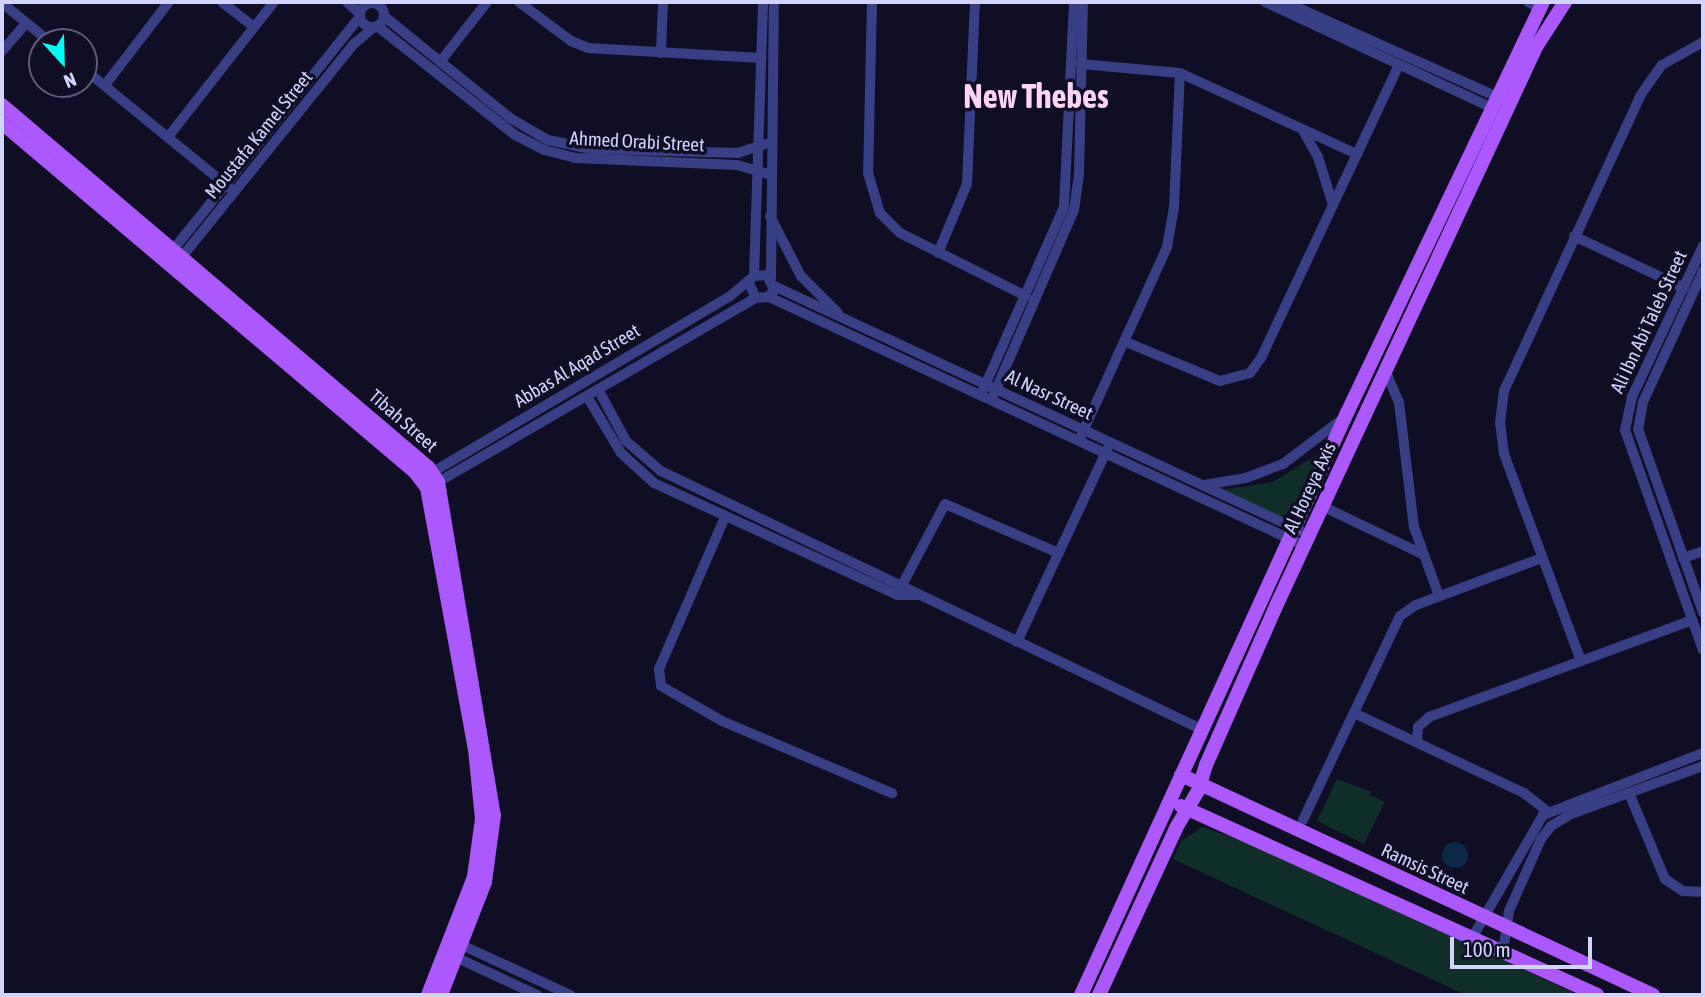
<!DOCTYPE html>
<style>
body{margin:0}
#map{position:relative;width:1705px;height:997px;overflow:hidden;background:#0f0e25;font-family:"Asap Condensed",sans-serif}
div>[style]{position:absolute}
.green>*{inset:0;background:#112f2a}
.water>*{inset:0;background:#0b2947}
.round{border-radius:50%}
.minor>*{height:10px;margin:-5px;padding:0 5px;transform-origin:5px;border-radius:5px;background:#383f85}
.minor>.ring{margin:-5px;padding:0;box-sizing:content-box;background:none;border:10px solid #383f85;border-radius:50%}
.major>*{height:14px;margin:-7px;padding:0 7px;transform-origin:7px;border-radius:7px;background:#ab59ff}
span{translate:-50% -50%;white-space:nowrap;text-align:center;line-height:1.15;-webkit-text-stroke:7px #0f0e25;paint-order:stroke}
.street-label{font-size:19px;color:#d2d3ff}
.town-label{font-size:33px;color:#ffd4f5;font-weight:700}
.frame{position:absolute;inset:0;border:4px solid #d2d3ff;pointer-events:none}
.north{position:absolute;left:28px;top:28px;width:70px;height:70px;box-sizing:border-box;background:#0f0e25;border:2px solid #5d5d7c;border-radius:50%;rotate:158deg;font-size:19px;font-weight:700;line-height:28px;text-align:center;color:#d2d3ff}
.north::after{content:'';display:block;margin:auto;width:24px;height:32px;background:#00fdf5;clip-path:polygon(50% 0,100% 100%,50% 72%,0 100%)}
.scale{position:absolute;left:1450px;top:937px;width:142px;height:32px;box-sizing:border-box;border:4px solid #d2d3ff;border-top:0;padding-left:9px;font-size:21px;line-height:24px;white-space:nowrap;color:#d2d3ff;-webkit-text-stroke:5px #0f0e25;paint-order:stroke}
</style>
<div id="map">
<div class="green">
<i style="clip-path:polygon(1320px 453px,1299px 506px,1289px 514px,1277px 516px,1222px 490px,1273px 482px)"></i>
<i style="clip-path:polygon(1337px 779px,1372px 792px,1369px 794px,1385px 802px,1364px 844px,1317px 821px)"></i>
<i style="clip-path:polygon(1202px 827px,1266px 849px,1578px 995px,1466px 995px,1173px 859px,1181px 841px)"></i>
</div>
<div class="water">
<i class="round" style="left:1442px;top:842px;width:26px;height:26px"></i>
</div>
<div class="minor">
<i style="left:222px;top:2px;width:41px;rotate:38deg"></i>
<i style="left:347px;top:2px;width:18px;rotate:43deg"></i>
<i style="left:519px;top:2px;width:65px;rotate:36.9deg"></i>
<i style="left:571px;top:41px;width:18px;rotate:22deg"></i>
<i style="left:588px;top:48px;width:173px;rotate:3.3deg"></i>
<i style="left:872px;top:2px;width:171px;rotate:91.3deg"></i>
<i style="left:868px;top:173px;width:42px;rotate:73.3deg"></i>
<i style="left:880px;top:213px;width:28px;rotate:45deg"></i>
<i style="left:900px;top:233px;width:141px;rotate:26.6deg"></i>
<i style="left:1265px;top:2px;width:248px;rotate:25deg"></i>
<i style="left:1285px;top:2px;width:230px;rotate:24.1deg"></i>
<i style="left:1528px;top:2px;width:13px;rotate:29deg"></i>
<i class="ring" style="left:360px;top:3px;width:14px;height:14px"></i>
<i style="left:2px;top:3px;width:62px;rotate:39.1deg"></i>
<i style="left:385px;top:17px;width:161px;rotate:38.9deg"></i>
<i style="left:510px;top:118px;width:44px;rotate:30.1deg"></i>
<i style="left:548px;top:140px;width:44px;rotate:11.8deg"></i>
<i style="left:591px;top:149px;width:147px;rotate:1.6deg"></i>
<i style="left:738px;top:153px;width:33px;rotate:-18deg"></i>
<i style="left:377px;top:26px;width:176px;rotate:38.3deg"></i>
<i style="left:515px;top:135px;width:33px;rotate:27deg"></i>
<i style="left:544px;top:150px;width:32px;rotate:14deg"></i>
<i style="left:575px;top:158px;width:162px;rotate:2.5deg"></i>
<i style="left:737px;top:165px;width:33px;rotate:16deg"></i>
<i style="left:2px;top:51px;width:37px;rotate:-49deg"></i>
<i style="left:661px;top:53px;width:51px;rotate:-87.8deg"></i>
<i style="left:440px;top:62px;width:76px;rotate:-51.9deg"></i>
<i style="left:1081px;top:64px;width:99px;rotate:5.2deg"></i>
<i style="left:1180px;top:73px;width:195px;rotate:24.6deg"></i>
<i style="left:84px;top:69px;width:188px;rotate:39.2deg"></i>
<i style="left:105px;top:85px;width:105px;rotate:-52.4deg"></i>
<i style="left:1302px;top:129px;width:32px;rotate:60deg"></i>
<i style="left:1318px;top:157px;width:50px;rotate:72.6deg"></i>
<i style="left:168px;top:137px;width:172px;rotate:-51.9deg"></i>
<i style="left:770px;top:216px;width:68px;rotate:62.7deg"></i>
<i style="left:801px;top:276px;width:52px;rotate:45deg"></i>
<i style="left:1574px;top:236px;width:122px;rotate:25.3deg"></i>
<i style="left:1703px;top:246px;width:167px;rotate:115.2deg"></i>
<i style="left:1632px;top:397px;width:34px;rotate:102deg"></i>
<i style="left:1625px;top:430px;width:233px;rotate:70.5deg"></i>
<i style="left:938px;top:253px;width:75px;rotate:-67.2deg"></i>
<i style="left:967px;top:184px;width:182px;rotate:-87.5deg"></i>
<i style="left:169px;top:255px;width:305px;rotate:-51.3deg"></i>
<i style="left:177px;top:263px;width:282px;rotate:-51.1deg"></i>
<i style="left:354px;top:44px;width:26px;rotate:-40deg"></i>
<i style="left:1703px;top:271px;width:144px;rotate:114.6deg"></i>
<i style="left:1643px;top:402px;width:27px;rotate:100deg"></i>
<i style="left:1638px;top:429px;width:195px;rotate:70.5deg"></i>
<i style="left:754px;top:276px;width:274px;rotate:-88.1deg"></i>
<i style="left:771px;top:278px;width:276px;rotate:-89.4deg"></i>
<i style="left:774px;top:286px;width:581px;rotate:24.93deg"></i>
<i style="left:769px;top:297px;width:581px;rotate:24.93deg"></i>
<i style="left:1126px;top:342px;width:102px;rotate:22.5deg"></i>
<i style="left:1220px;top:381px;width:31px;rotate:-15deg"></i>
<i style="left:1250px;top:373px;width:19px;rotate:-54deg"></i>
<i style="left:1261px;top:358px;width:324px;rotate:-64.8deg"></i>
<i style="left:1386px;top:372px;width:33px;rotate:67deg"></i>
<i style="left:1399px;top:402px;width:126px;rotate:83.2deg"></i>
<i style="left:1414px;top:527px;width:73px;rotate:70.1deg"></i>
<i style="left:983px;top:390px;width:200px;rotate:-66.1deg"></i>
<i style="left:1064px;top:207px;width:205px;rotate:-87.2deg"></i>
<i style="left:599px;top:391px;width:57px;rotate:61.6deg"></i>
<i style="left:626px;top:441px;width:46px;rotate:40.6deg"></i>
<i style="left:661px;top:471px;width:601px;rotate:25.54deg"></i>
<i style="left:994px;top:394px;width:201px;rotate:-66.5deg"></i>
<i style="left:1074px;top:210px;width:35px;rotate:-82deg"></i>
<i style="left:1079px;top:175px;width:173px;rotate:-88.7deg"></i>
<i style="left:588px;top:398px;width:64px;rotate:59deg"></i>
<i style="left:621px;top:453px;width:45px;rotate:42.3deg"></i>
<i style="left:654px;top:483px;width:268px;rotate:24.7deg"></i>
<i style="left:897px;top:595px;width:20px"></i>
<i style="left:1081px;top:436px;width:208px;rotate:-65.5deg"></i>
<i style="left:1167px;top:247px;width:40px;rotate:-80deg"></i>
<i style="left:1174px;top:208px;width:135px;rotate:-87.5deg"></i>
<i style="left:426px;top:476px;width:352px;rotate:-30.6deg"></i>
<i style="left:729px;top:297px;width:33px;rotate:-40deg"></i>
<i style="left:754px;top:276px;width:13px;rotate:-4deg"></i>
<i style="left:767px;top:275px;width:17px;rotate:65deg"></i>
<i style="left:774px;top:290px;width:9px;rotate:126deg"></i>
<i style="left:769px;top:297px;width:13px;rotate:176deg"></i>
<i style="left:756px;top:298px;width:17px;rotate:-115deg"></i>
<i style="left:433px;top:485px;width:373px;rotate:-30.1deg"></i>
<i style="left:1204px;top:485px;width:43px;rotate:-9.5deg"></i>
<i style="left:1246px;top:478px;width:40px;rotate:-21deg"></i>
<i style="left:1283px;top:464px;width:73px;rotate:-37.2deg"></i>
<i style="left:1324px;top:507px;width:109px;rotate:25.6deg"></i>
<i style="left:725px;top:517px;width:166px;rotate:113.5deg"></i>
<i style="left:659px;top:669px;width:17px;rotate:83deg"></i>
<i style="left:661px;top:686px;width:70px;rotate:29.8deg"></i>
<i style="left:722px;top:721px;width:185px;rotate:23deg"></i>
<i style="left:1683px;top:558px;width:21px;rotate:-19deg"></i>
<i style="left:900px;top:589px;width:96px;rotate:-62.1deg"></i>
<i style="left:945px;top:504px;width:124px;rotate:23.3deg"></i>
<i style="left:1017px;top:642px;width:214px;rotate:-64.9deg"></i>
<i style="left:1581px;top:661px;width:221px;rotate:-110.4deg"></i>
<i style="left:1504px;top:454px;width:31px;rotate:-97deg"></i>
<i style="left:1500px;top:423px;width:32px;rotate:-83deg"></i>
<i style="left:1504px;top:391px;width:325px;rotate:-65.2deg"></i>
<i style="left:1640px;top:96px;width:38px;rotate:-55deg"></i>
<i style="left:1662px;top:65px;width:47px;rotate:-29.3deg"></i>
<i style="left:1354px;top:713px;width:188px;rotate:25.2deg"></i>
<i style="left:1524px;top:793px;width:29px;rotate:38deg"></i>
<i style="left:1417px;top:742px;width:15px;rotate:-86deg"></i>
<i style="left:1418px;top:727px;width:15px;rotate:-42deg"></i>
<i style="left:1429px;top:717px;width:280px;rotate:-20.2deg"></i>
<i style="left:1629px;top:793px;width:93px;rotate:67.3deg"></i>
<i style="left:1665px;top:879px;width:22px;rotate:34deg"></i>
<i style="left:1683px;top:891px;width:20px;rotate:3deg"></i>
<i style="left:1303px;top:820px;width:226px;rotate:-64.6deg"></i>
<i style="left:1400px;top:616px;width:19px;rotate:-35deg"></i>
<i style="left:1416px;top:605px;width:134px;rotate:-20.5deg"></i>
<i style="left:1472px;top:938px;width:142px;rotate:-60deg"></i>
<i style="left:1543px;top:815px;width:172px;rotate:-21.2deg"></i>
<i style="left:455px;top:942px;width:127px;rotate:24.7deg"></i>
<i style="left:1503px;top:952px;width:41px;rotate:-81.7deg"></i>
<i style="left:1509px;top:911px;width:79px;rotate:-66deg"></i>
<i style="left:1541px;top:839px;width:16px;rotate:-52deg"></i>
<i style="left:1551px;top:826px;width:23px;rotate:-31deg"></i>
<i style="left:1571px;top:814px;width:140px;rotate:-20deg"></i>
<i style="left:451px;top:955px;width:95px;rotate:24.9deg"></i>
</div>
<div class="major">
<i style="left:2px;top:105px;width:559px;rotate:40.36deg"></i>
<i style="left:428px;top:467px;width:18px;rotate:56deg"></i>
<i style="left:438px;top:482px;width:338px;rotate:80.5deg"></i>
<i style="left:494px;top:815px;width:68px;rotate:97.7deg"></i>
<i style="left:485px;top:882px;width:121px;rotate:111.3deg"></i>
<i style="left:2px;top:123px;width:541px;rotate:40.2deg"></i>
<i style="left:415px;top:472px;width:20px;rotate:53deg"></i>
<i style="left:427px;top:488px;width:265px;rotate:79.6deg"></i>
<i style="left:475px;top:749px;width:70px;rotate:84.3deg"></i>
<i style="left:482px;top:819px;width:59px;rotate:97.9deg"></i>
<i style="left:474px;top:877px;width:127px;rotate:111.3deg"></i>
<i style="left:1181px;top:775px;width:521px;rotate:24.99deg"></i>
<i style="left:1181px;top:806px;width:457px;rotate:24.4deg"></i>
<i style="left:1081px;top:995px;width:640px;rotate:-65.44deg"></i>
<i style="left:1347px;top:413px;width:455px;rotate:-64.5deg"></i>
<i style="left:1099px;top:995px;width:184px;rotate:-65.2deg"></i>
<i style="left:1176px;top:828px;width:43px;rotate:-59.3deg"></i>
<i style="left:1198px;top:791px;width:27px;rotate:-73deg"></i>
<i style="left:1206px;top:765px;width:176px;rotate:-66.2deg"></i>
<i style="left:1277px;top:604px;width:614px;rotate:-65.06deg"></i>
<i style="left:1536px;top:47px;width:54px;rotate:-57.2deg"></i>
</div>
<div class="street-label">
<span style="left:259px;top:135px;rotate:-51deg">Moustafa Kamel Street</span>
<span style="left:637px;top:142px;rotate:3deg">Ahmed Orabi Street</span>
<span style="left:1649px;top:322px;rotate:-65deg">Ali Ibn Abi Taleb Street</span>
<span style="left:577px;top:366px;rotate:-31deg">Abbas Al Aqad Street</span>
<span style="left:1049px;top:395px;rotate:25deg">Al Nasr Street</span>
<span style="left:403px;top:421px;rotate:41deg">Tibah Street</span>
<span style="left:1310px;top:488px;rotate:-65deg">Al Horeya Axis</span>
<span style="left:1425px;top:869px;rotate:25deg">Ramsis Street</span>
</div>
<div class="town-label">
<span style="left:1036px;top:97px">New Thebes</span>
</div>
<div class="frame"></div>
<div class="north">N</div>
<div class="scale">100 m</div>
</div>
